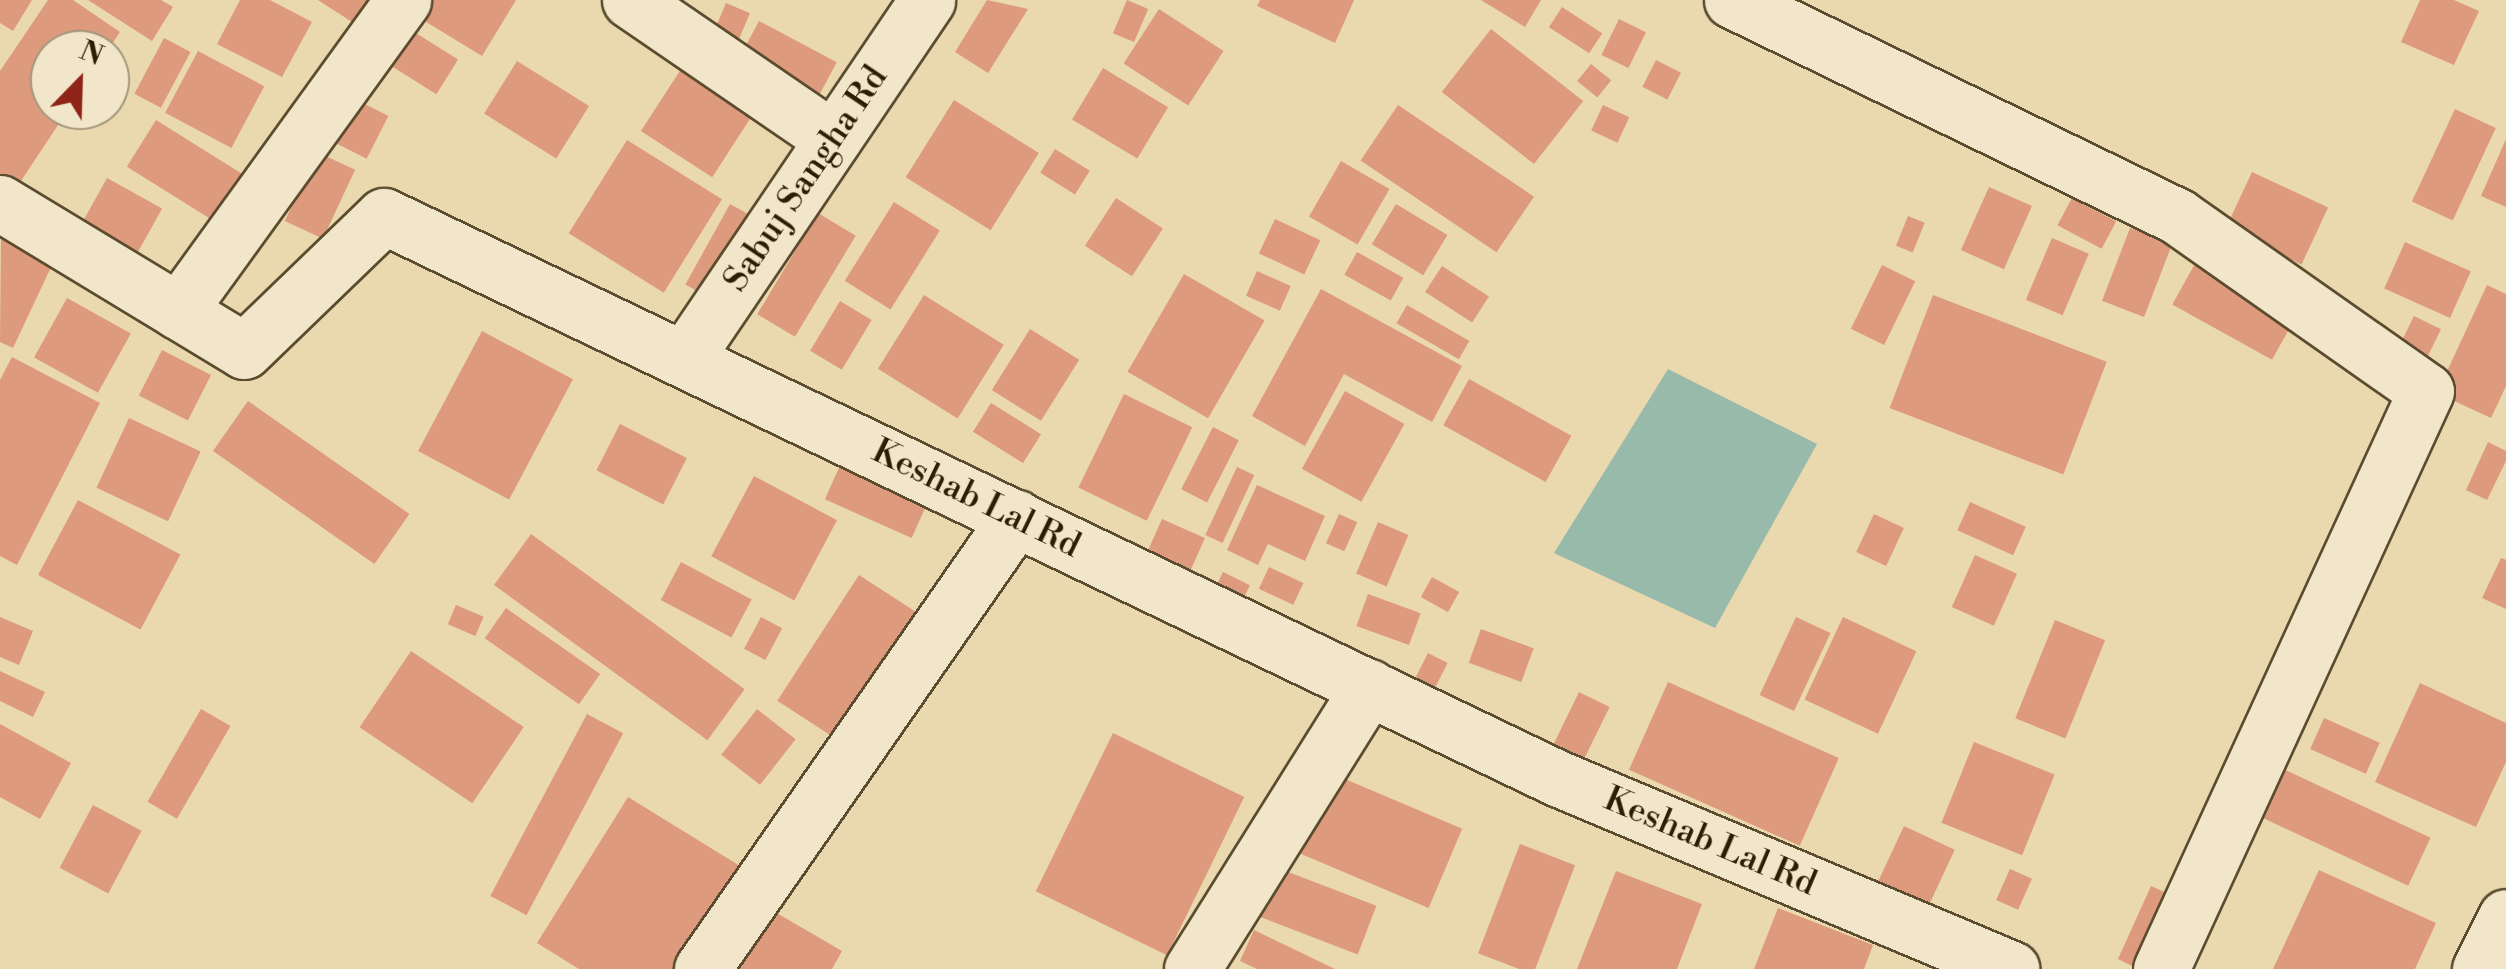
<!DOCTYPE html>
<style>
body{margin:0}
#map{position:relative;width:2506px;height:969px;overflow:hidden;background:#ead9ae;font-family:"Libre Bodoni",serif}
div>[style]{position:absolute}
.water>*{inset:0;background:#98baaa}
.building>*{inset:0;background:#dd9a7d;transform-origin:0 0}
.roads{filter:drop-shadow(2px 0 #5c4c2f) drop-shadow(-2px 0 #5c4c2f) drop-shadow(0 2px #5c4c2f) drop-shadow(0 -2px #5c4c2f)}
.minor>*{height:55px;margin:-27.5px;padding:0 27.5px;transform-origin:27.5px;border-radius:27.5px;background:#f1e6ca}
span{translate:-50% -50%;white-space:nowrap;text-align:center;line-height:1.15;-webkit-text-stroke:10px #f1e6ca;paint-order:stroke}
.street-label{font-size:35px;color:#2d1d05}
.north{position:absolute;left:30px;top:30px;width:100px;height:100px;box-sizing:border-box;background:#f1e6ca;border:2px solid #a3967b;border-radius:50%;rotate:23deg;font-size:28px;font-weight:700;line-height:40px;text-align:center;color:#2d1d05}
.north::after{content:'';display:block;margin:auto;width:35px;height:45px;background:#8f2418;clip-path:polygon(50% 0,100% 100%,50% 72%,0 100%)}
</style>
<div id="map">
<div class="water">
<i style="clip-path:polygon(1668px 369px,1817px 444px,1715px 628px,1554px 553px)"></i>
</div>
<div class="building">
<i style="clip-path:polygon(0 0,32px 0,13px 31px,0 23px)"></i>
<i style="clip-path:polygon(48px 0,73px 0,120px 32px,108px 50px,50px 50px,50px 110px,68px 110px,15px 190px,0 179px,0 71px)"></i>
<i style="clip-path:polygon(88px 0,161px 0,173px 7px,152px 41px)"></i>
<i style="clip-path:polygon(240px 0,270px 0,312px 22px,282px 77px,217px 44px)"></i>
<i style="clip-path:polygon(318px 0,386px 0,366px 31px)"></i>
<i style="clip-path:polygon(428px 0,516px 0,482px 56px,418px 17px)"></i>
<i style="clip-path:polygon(987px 0,1028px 9px,988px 73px,955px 52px)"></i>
<i style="left:1127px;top:0;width:23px;height:36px;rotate:23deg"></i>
<i style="clip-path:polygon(1260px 0,1354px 0,1335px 43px,1257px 6px)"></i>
<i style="clip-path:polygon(1481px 0,1541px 0,1525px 27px)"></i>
<i style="clip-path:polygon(2420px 0,2454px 0,2479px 11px,2454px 65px,2401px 42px)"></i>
<i style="left:726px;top:3px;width:26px;height:33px;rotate:23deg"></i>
<i style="left:1562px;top:7px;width:48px;height:24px;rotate:33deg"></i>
<i style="left:1159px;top:9px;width:77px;height:65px;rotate:33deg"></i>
<i style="left:1619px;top:19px;width:30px;height:40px;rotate:26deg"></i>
<i style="left:759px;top:21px;width:88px;height:49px;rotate:28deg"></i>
<i style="left:403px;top:25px;width:65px;height:41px;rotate:32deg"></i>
<i style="left:1491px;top:29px;width:117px;height:80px;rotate:38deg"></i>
<i style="left:164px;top:38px;width:30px;height:63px;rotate:28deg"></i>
<i style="left:198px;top:51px;width:75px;height:70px;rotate:28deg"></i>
<i style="left:1656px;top:60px;width:28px;height:30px;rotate:27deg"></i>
<i style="left:517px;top:61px;width:85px;height:62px;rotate:32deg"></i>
<i style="left:685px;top:63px;width:85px;height:81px;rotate:33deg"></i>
<i style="left:1591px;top:64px;width:26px;height:22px;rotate:39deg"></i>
<i style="left:1103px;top:68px;width:76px;height:60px;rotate:31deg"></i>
<i style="left:351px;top:97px;width:42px;height:48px;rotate:27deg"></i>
<i style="left:954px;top:100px;width:100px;height:91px;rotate:32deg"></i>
<i style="left:1398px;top:105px;width:164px;height:67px;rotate:34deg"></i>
<i style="left:1603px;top:105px;width:29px;height:28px;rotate:25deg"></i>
<i style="left:2455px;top:109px;width:45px;height:102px;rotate:25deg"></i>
<i style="left:156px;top:120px;width:107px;height:55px;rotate:32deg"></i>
<i style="clip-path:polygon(2506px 139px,2506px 207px,2481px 196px)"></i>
<i style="left:627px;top:140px;width:112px;height:110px;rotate:32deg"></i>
<i style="left:1055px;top:149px;width:41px;height:28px;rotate:32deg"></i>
<i style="left:317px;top:152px;width:42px;height:76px;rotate:25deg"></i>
<i style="left:1341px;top:161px;width:56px;height:64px;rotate:30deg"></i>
<i style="left:2252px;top:172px;width:84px;height:63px;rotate:25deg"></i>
<i style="left:107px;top:178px;width:63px;height:59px;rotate:29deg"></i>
<i style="left:1989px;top:187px;width:47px;height:69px;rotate:24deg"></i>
<i style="left:1116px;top:198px;width:56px;height:57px;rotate:33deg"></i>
<i style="left:2072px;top:198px;width:50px;height:31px;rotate:28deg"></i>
<i style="left:894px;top:202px;width:54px;height:93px;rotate:32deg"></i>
<i style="left:730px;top:204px;width:31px;height:92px;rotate:29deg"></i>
<i style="left:1396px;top:204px;width:60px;height:47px;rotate:31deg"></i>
<i style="left:818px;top:213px;width:44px;height:118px;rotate:31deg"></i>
<i style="left:1908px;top:216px;width:18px;height:32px;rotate:22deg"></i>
<i style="left:1275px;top:219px;width:50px;height:38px;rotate:25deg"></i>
<i style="left:2130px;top:228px;width:45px;height:78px;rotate:21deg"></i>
<i style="clip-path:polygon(1px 238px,53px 263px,13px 348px,0 342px)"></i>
<i style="left:2052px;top:238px;width:40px;height:67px;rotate:23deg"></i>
<i style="left:2405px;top:242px;width:72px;height:51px;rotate:24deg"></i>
<i style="left:1357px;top:252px;width:53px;height:26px;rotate:29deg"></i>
<i style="left:2197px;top:260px;width:114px;height:51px;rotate:29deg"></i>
<i style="left:1882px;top:265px;width:37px;height:71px;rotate:26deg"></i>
<i style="left:1442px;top:266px;width:56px;height:31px;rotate:33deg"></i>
<i style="left:1257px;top:271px;width:37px;height:27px;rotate:24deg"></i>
<i style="left:1184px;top:274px;width:93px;height:113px;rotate:30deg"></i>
<i style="clip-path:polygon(2487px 285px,2506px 294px,2506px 386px,2491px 418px,2437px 393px)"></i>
<i style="clip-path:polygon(1321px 289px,1462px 366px,1432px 422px,1344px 374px,1305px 446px,1252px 416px)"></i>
<i style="left:924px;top:295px;width:94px;height:87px;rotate:32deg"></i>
<i style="left:1933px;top:295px;width:186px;height:121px;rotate:21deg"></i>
<i style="left:67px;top:298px;width:73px;height:68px;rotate:29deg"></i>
<i style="left:840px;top:301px;width:37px;height:58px;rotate:31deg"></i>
<i style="left:1407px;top:305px;width:72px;height:21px;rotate:30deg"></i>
<i style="left:2414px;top:316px;width:30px;height:37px;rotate:26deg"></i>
<i style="left:1030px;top:329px;width:58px;height:72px;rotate:32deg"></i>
<i style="left:482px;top:331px;width:103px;height:136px;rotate:28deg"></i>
<i style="left:162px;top:350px;width:55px;height:51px;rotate:27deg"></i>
<i style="clip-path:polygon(12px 357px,100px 403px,17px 565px,0 556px,0 380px)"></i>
<i style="left:1469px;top:379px;width:117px;height:53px;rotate:29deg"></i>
<i style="left:1345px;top:391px;width:68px;height:89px;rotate:29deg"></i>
<i style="left:1124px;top:394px;width:76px;height:104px;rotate:26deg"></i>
<i style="left:248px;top:401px;width:197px;height:61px;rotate:35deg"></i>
<i style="left:991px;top:403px;width:59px;height:34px;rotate:32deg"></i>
<i style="left:129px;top:418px;width:79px;height:77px;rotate:25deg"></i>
<i style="left:620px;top:424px;width:75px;height:52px;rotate:27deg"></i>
<i style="left:1213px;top:427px;width:29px;height:70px;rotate:27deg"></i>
<i style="clip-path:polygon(2488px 442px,2506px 451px,2506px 461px,2487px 500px,2466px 490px)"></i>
<i style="left:842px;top:461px;width:95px;height:42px;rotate:24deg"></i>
<i style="left:1237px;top:467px;width:19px;height:75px;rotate:25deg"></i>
<i style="left:754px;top:476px;width:94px;height:91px;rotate:28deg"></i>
<i style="clip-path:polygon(1257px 485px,1325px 516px,1305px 561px,1268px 544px,1258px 565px,1227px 550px)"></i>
<i style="left:78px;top:500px;width:116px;height:85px;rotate:28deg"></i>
<i style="left:1970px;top:502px;width:61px;height:31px;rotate:24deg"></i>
<i style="left:1339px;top:514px;width:20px;height:32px;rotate:24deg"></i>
<i style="left:1874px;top:514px;width:33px;height:42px;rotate:25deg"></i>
<i style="left:1162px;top:519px;width:47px;height:45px;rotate:24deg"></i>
<i style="left:1378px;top:522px;width:33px;height:56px;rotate:23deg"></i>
<i style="left:531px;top:534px;width:264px;height:63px;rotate:36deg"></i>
<i style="left:1975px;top:555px;width:46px;height:57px;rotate:24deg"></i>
<i style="clip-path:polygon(2501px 558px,2506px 560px,2506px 609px,2482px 598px)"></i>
<i style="left:681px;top:562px;width:80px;height:43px;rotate:28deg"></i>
<i style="left:1269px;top:567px;width:38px;height:24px;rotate:25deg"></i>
<i style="left:1223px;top:572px;width:30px;height:25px;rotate:26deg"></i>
<i style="left:859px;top:575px;width:119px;height:150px;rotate:33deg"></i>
<i style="left:1432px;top:577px;width:31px;height:23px;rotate:29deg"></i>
<i style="left:1368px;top:594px;width:56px;height:34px;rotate:20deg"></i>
<i style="left:456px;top:605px;width:30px;height:21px;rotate:23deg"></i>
<i style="left:506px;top:608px;width:115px;height:37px;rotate:35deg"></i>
<i style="clip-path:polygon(0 617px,33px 631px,19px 665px,0 657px)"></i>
<i style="left:761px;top:617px;width:24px;height:36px;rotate:28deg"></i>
<i style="left:1796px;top:617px;width:38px;height:86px;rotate:25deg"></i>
<i style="left:1843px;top:617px;width:81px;height:91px;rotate:25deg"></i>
<i style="left:2055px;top:620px;width:54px;height:106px;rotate:22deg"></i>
<i style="left:1481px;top:629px;width:56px;height:36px;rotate:20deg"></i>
<i style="left:411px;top:651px;width:136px;height:92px;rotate:34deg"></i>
<i style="left:1428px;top:653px;width:22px;height:37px;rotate:27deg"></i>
<i style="clip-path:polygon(0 671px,45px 692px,33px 717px,0 701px)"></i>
<i style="left:1668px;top:682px;width:187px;height:96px;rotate:24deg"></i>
<i style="clip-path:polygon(2420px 683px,2506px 723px,2506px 762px,2476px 827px,2375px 782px)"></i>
<i style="left:1579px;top:692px;width:34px;height:58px;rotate:26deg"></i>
<i style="left:201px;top:709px;width:34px;height:107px;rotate:30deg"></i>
<i style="left:757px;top:709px;width:49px;height:58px;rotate:38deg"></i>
<i style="left:587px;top:714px;width:41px;height:206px;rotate:28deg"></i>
<i style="left:2324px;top:718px;width:61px;height:34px;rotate:24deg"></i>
<i style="clip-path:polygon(0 724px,71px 763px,40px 819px,0 797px)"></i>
<i style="left:1113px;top:733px;width:146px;height:176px;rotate:26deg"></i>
<i style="left:1974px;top:742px;width:87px;height:87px;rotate:22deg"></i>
<i style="left:2281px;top:768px;width:165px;height:53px;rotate:25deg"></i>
<i style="left:1326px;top:771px;width:148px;height:86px;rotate:23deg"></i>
<i style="clip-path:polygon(628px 797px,740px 866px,677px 969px,579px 969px,537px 943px)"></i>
<i style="left:93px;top:805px;width:55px;height:71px;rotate:28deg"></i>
<i style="left:1904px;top:826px;width:56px;height:66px;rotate:25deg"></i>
<i style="left:1520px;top:844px;width:59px;height:117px;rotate:21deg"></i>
<i style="left:1270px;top:865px;width:114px;height:52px;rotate:21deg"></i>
<i style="left:2010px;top:869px;width:24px;height:34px;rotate:24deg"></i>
<i style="clip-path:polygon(2319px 870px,2436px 923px,2415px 969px,2273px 969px)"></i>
<i style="clip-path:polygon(1616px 871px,1702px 904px,1677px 969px,1577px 969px)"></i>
<i style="clip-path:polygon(2151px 886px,2180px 899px,2138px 969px,2118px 959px)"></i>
<i style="clip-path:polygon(761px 904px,842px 951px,832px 969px,724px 969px)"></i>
<i style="clip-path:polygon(1778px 908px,1873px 945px,1864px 969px,1754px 969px)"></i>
<i style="clip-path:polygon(1254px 930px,1335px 969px,1257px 969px,1240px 961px)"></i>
</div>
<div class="roads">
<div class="minor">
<i style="left:630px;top:0;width:246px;rotate:34.4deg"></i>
<i style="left:1732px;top:0;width:495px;rotate:25.9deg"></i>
<i style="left:2177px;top:216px;width:304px;rotate:35.1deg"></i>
<i style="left:2426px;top:391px;width:636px;rotate:114.63deg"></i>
<i style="left:0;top:203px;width:285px;rotate:31.2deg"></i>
<i style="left:244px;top:351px;width:194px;rotate:-44deg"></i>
<i style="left:384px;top:216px;width:1301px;rotate:25.6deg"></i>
<i style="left:1557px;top:778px;width:493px;rotate:22.8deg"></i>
<i style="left:178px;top:311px;width:384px;rotate:-54.1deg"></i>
<i style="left:685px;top:358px;width:432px;rotate:-55.9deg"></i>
<i style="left:702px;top:969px;width:550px;rotate:-55.15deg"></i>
<i style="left:1192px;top:969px;width:333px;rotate:-57.9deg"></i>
<i style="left:2480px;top:969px;width:58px;rotate:-63.4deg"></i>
</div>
</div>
<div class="street-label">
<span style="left:806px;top:179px;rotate:-56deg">Sabuj Sangha Rd</span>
<span style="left:976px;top:499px;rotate:26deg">Keshab Lal Rd</span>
<span style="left:1710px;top:842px;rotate:23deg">Keshab Lal Rd</span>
</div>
<div class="north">N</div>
</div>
